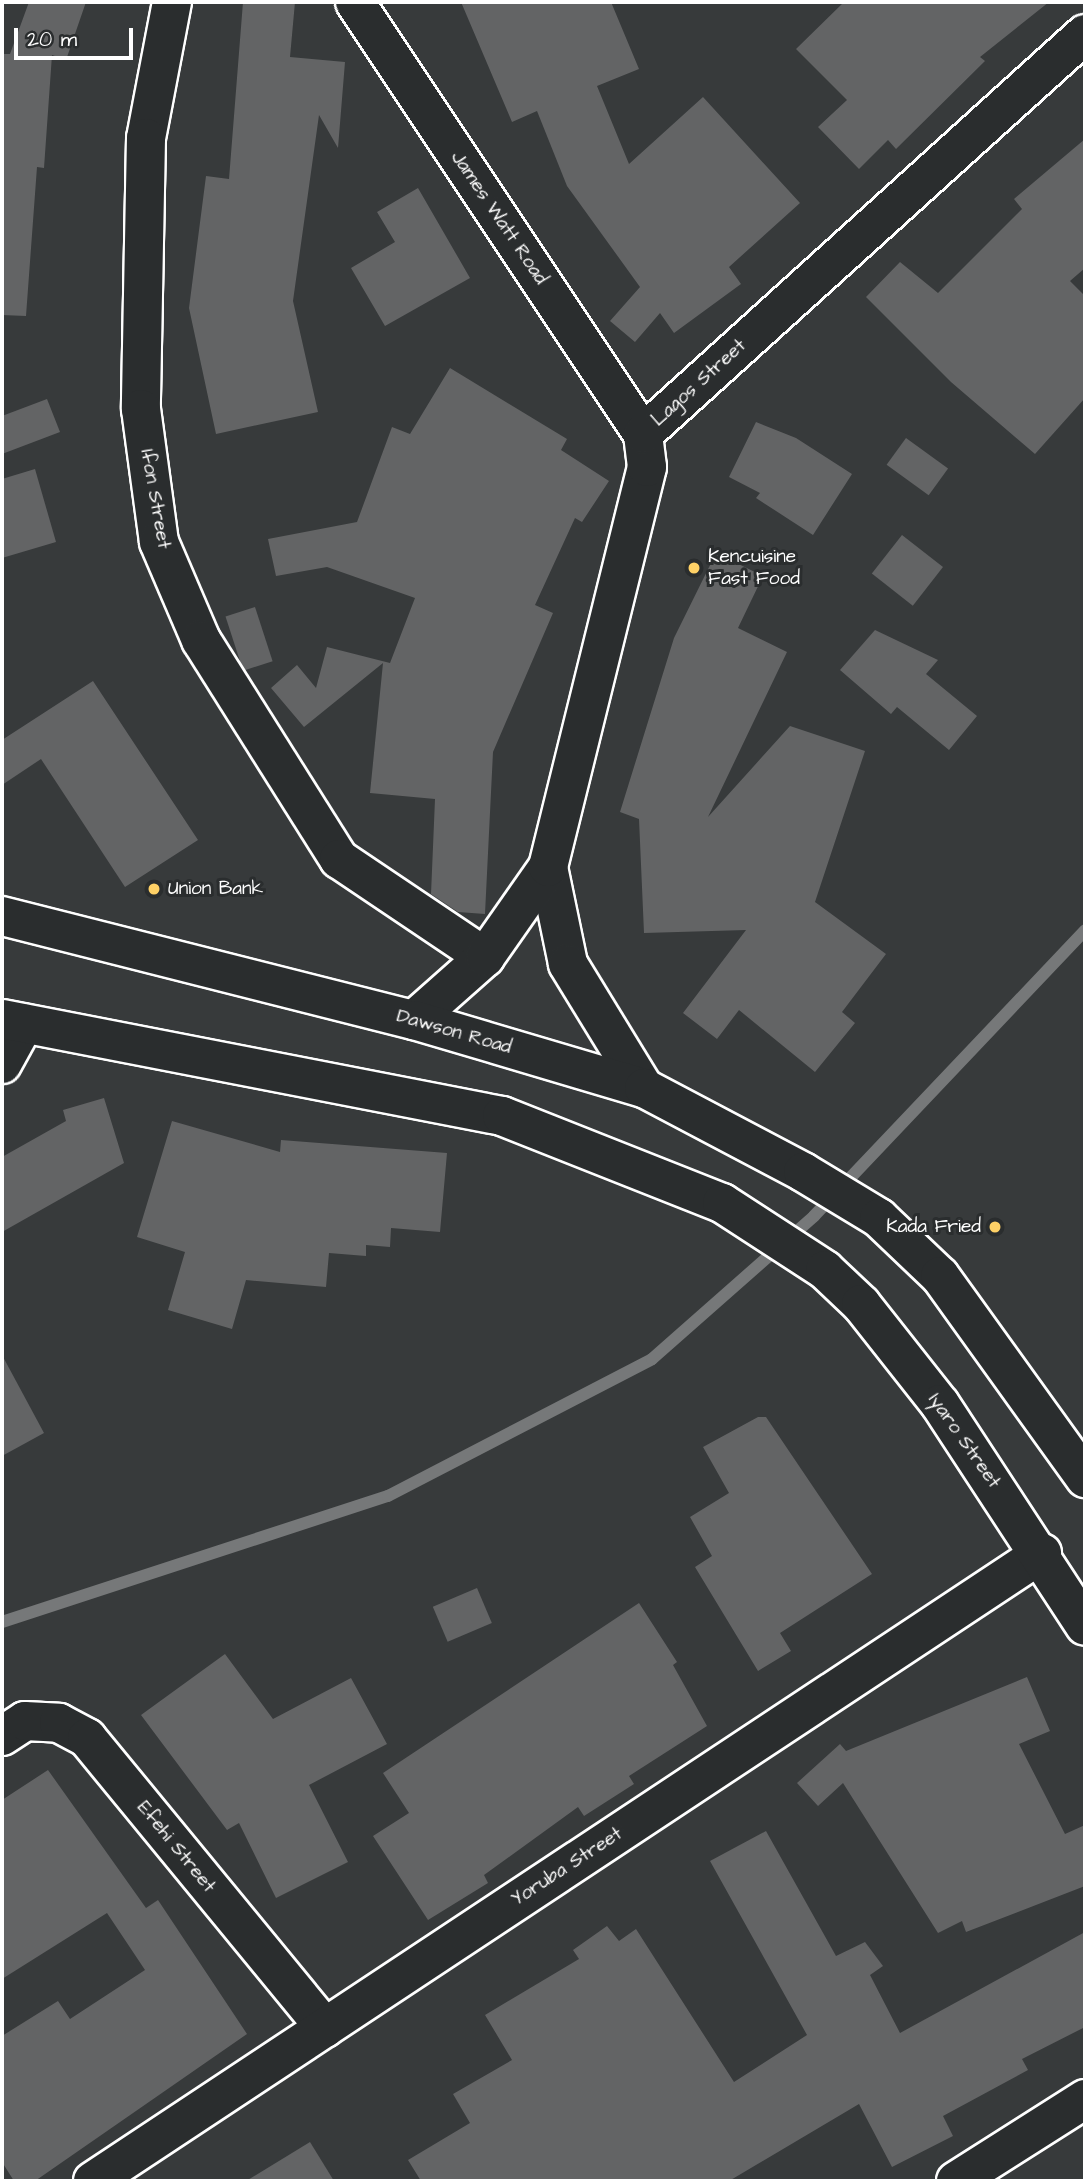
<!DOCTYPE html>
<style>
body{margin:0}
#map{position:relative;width:1087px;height:2183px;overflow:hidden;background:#373a3b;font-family:"Architects Daughter",sans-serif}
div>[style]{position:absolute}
.stream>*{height:12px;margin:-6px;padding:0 6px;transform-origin:6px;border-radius:6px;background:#767879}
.building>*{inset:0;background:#636465;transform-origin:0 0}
.roads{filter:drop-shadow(2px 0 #fff) drop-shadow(-2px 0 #fff) drop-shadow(0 2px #fff) drop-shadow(0 -2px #fff)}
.street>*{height:38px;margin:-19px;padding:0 19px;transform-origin:19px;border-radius:19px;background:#2a2d2e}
.highway>*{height:38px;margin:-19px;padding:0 19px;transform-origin:19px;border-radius:19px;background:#2a2d2e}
.dots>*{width:19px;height:19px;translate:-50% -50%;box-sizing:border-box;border:4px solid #2a2d2e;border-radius:50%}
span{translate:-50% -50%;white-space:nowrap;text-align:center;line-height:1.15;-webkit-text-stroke:6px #2a2d2e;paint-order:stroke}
.street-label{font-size:19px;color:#fff}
.poi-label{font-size:19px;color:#fff}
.left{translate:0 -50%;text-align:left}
.right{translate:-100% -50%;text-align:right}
.frame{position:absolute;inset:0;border:4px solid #fff;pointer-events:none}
.scale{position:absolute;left:14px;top:28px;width:119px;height:32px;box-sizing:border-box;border:4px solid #fff;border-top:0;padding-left:9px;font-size:21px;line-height:24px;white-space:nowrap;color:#fff;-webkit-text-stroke:5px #2a2d2e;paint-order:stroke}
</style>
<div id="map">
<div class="stream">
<i style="left:2px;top:1622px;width:406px;rotate:-18.1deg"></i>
<i style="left:388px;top:1496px;width:297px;rotate:-27.4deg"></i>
<i style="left:652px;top:1359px;width:216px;rotate:-41.4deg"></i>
<i style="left:814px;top:1216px;width:394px;rotate:-46.5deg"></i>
</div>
<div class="building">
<i style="clip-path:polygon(29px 2px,86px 2px,66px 60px,52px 55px,44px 168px,37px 167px,26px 316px,2px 315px,2px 54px,10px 54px)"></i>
<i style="clip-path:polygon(243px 2px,295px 2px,290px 57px,345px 62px,338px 148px,319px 115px,293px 301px,318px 412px,216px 434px,189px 308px,206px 176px,229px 179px)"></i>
<i style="clip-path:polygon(461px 2px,611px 2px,639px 69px,597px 86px,629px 164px,703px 97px,800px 203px,729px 267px,741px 284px,674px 333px,660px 313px,635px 342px,610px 321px,640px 287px,567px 186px,537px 111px,512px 122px)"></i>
<i style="clip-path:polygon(844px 2px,1049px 2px,980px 57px,985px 61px,896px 149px,888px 140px,859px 169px,818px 127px,847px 100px,796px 49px)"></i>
<i style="clip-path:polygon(1085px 139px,1085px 268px,1070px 281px,1085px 296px,1085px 398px,1035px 454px,951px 382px,866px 297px,900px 262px,938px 293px,1022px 209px,1014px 199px)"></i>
<i style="clip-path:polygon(418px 188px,470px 278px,385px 326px,351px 268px,395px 242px,377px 212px)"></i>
<i style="clip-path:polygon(450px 368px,567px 439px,561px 450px,609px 481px,582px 522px,575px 518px,535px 605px,553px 613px,493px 752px,485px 914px,458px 912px,431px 894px,435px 799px,370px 793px,383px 663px,304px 727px,271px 688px,297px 665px,316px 688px,327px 647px,390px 663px,415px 598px,327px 567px,276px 576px,268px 539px,357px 522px,392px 427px,410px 434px)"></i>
<i style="clip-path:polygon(47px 399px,60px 432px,2px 454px,2px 416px)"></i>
<i style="clip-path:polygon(756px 422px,796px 438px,852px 474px,813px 535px,756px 498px,760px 493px,729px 477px)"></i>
<i style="left:906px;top:438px;width:52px;height:33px;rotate:36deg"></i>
<i style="clip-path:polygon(35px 469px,56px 542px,2px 558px,2px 479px)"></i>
<i style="left:902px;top:535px;width:52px;height:49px;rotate:38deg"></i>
<i style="clip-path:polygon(716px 553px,763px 576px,738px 628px,787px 652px,708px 817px,790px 726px,865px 751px,815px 902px,886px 954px,842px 1012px,855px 1023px,815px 1072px,739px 1010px,717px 1039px,683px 1013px,746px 930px,644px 933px,639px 819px,620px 812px,674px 638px)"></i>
<i style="left:255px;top:607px;width:57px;height:31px;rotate:72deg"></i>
<i style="clip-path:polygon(875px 630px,938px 660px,926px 674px,977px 716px,949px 750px,897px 707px,891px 714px,840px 670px)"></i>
<i style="clip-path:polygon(93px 681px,198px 840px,125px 887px,41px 759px,2px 785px,2px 740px)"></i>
<i style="clip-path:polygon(104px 1098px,124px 1163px,2px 1232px,2px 1157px,66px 1121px,63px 1110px)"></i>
<i style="clip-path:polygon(172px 1121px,280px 1152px,281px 1140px,447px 1153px,440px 1232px,391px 1228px,390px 1247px,366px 1245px,366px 1256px,329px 1253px,326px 1287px,246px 1280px,232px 1329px,168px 1310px,185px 1252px,137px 1237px)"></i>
<i style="clip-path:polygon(2px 1355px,44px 1433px,2px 1456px)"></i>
<i style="clip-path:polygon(758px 1417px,766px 1417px,872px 1574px,780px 1633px,791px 1651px,758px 1671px,695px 1567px,712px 1556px,690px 1517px,729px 1493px,703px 1447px)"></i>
<i style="left:477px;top:1588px;width:38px;height:48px;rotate:67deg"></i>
<i style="clip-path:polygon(639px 1603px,677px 1662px,673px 1665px,707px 1726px,629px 1776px,634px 1784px,584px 1816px,578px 1807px,484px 1875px,488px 1883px,428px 1920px,373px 1836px,409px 1813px,383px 1773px)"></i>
<i style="clip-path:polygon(225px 1654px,273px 1719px,351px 1678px,387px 1744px,309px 1785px,348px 1862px,276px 1898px,239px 1823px,227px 1830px,141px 1715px)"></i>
<i style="clip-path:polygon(1027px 1677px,1050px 1731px,1019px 1744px,1065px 1834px,1085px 1825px,1085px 1886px,966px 1932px,962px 1921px,938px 1933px,843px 1783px,818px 1806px,797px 1783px,840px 1744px,846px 1751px)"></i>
<i style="clip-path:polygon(48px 1770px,146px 1908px,158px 1900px,247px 2034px,35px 2181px,14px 2181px,2px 2162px,2px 2036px,58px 2001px,70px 2019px,145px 1970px,107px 1913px,2px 1979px,2px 1800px)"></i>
<i style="clip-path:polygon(766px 1831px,836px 1956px,865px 1942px,883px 1966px,870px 1975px,900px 2033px,1085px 1932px,1085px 2027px,1022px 2059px,1028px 2070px,943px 2116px,953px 2136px,892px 2167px,859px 2104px,729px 2181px,421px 2181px,408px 2160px,470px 2123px,453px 2094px,512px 2060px,485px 2015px,579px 1959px,573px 1950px,607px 1926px,619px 1941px,636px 1929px,734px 2082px,807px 2035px,710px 1861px)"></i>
<i style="clip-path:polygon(310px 2142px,334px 2181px,246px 2181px)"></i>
</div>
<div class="roads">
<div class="street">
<i style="left:172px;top:2px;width:138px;rotate:100.8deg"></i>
<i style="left:146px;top:138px;width:271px;rotate:91.1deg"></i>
<i style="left:141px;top:409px;width:134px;rotate:82.3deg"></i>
<i style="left:159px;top:542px;width:107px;rotate:66.8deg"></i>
<i style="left:201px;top:640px;width:259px;rotate:57.8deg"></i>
<i style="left:339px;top:859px;width:176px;rotate:33.9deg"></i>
<i style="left:355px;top:2px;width:519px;rotate:56.31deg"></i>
<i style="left:548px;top:867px;width:99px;rotate:78.3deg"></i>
<i style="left:568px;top:964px;width:145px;rotate:58.5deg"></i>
<i style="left:414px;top:1020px;width:95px;rotate:-41.6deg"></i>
<i style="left:485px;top:957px;width:110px;rotate:-55deg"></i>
<i style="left:548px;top:867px;width:412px;rotate:-76.1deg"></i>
<i style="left:647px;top:467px;width:33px;rotate:-97deg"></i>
<i style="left:643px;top:434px;width:596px;rotate:-42.14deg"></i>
<i style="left:2px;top:1064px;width:46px;rotate:-61.2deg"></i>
<i style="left:2px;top:1736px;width:27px;rotate:-33deg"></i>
<i style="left:25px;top:1721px;width:34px;rotate:3deg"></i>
<i style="left:59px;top:1723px;width:32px;rotate:28deg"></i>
<i style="left:87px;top:1738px;width:375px;rotate:50.6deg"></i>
<i style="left:93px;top:2181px;width:1138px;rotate:-33.49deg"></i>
<i style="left:956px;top:2181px;width:153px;rotate:-32.4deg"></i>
</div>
<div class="highway">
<i style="left:2px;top:916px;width:425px;rotate:14.2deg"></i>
<i style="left:414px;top:1020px;width:240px;rotate:16.5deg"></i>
<i style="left:644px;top:1088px;width:180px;rotate:27.8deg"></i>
<i style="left:803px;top:1172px;width:89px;rotate:31.2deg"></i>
<i style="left:879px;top:1218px;width:84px;rotate:43.6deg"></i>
<i style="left:940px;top:1276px;width:249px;rotate:54.3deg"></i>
<i style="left:2px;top:1019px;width:509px;rotate:10.98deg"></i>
<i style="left:502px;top:1116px;width:237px;rotate:21.6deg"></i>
<i style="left:722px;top:1203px;width:123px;rotate:33deg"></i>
<i style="left:825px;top:1270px;width:50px;rotate:43.4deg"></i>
<i style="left:861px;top:1304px;width:127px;rotate:51.7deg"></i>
<i style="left:940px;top:1404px;width:265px;rotate:56.8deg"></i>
</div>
</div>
<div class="dots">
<i style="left:694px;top:568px;background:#ffd166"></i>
<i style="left:154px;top:889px;background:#ffd166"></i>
<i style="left:995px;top:1227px;background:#ffd166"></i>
</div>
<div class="street-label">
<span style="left:499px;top:218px;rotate:56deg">James Watt Road</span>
<span style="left:699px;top:383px;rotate:-42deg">Lagos Street</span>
<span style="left:155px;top:499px;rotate:80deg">Ifon Street</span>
<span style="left:454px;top:1032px;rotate:16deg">Dawson Road</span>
<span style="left:964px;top:1441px;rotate:55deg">Iyaro Street</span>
<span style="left:176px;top:1847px;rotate:51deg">Efehi Street</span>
<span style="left:567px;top:1867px;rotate:-33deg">Yoruba Street</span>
</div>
<div class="poi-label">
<span class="left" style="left:708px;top:568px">Kencuisine<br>Fast Food</span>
<span class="left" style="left:168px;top:889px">Union Bank</span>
<span class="right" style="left:981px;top:1227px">Kada Fried</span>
</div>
<div class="frame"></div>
<div class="scale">20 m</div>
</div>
